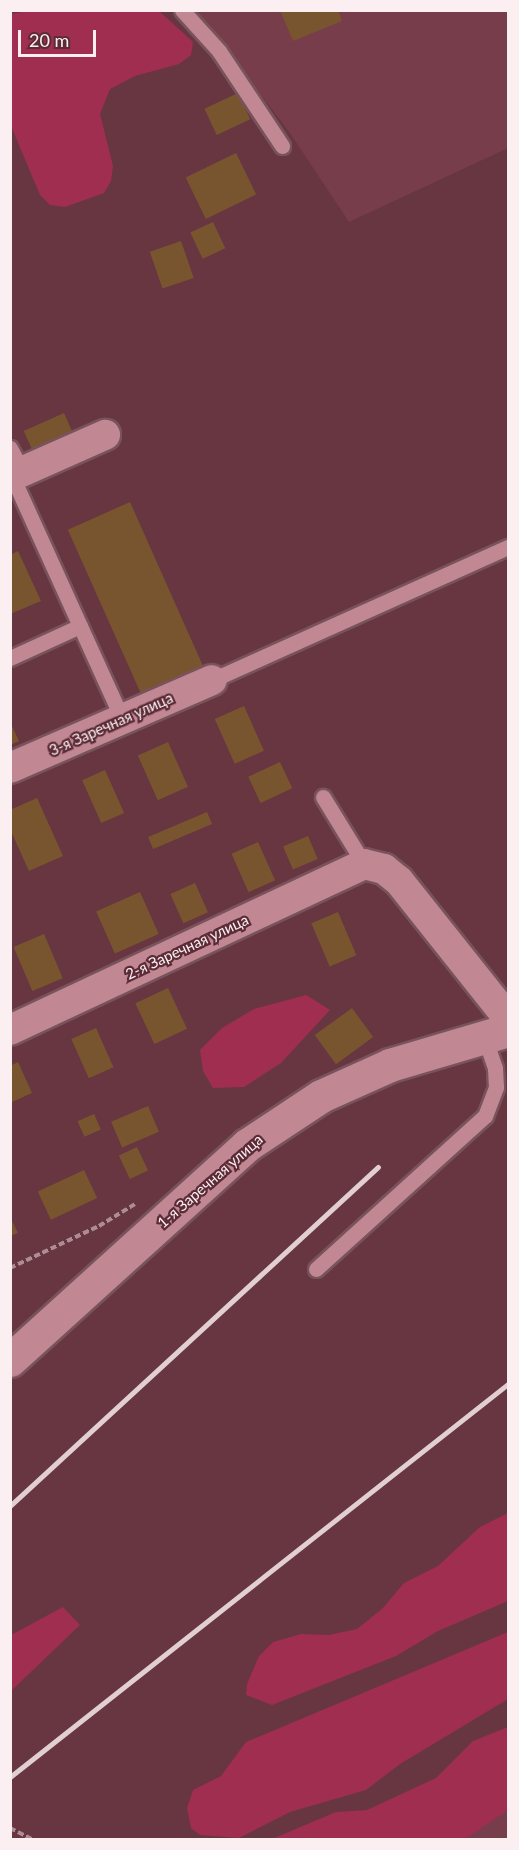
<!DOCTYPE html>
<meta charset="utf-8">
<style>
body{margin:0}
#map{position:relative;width:519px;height:1850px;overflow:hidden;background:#673641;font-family:Lato,sans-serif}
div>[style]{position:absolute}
.built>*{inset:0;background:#773d4a}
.green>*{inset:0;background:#a02e51}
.building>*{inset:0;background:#79552f;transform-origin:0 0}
.path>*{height:4px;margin-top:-2px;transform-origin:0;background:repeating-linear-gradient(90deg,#ad8c93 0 6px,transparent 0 9px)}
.roads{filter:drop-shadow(2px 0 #78535c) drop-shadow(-2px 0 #78535c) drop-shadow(0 2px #78535c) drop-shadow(0 -2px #78535c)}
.service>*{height:15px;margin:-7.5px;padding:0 7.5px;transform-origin:7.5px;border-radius:7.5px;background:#c18893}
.minor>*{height:30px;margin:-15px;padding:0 15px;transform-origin:15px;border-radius:15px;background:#c18893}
.tertiary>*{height:33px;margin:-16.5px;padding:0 16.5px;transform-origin:16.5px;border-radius:16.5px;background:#c18893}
.rail>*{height:4.5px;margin:-2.25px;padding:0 2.25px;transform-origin:2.25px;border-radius:2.25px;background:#e2cfd2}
span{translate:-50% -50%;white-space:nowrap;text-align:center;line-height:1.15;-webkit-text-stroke:4.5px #5b2b37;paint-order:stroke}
.street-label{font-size:15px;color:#fceff1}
.frame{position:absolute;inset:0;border:12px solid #fceff1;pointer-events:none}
.scale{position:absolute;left:18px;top:30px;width:78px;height:27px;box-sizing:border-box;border:3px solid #fceff1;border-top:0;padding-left:8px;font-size:18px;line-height:21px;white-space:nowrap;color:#fceff1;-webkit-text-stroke:4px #5b2b37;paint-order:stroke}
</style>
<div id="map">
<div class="built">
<i style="clip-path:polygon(197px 11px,508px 11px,508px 148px,349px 222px,290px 133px)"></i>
<i style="clip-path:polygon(508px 1810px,508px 1839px,455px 1839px)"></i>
</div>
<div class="green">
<i style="clip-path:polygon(29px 11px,159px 11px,193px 42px,191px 55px,179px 64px,135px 76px,110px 89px,100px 114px,113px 166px,111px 181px,104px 193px,65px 207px,50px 205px,40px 195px,11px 126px,11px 14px)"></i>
<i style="clip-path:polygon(306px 995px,330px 1010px,281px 1063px,244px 1087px,213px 1088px,203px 1071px,200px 1050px,222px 1028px,254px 1009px)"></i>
<i style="clip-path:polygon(508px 1513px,508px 1601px,438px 1631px,396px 1656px,272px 1705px,246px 1695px,247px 1684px,259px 1656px,273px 1642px,301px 1634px,329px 1635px,357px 1629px,382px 1609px,404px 1583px,438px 1566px,480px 1527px)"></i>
<i style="clip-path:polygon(63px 1607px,80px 1625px,11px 1691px,11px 1635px)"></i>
<i style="clip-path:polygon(508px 1632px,508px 1699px,400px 1764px,366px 1790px,290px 1812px,239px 1838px,200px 1835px,191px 1828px,187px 1808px,193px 1790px,221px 1776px,246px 1742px)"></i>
<i style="clip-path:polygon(508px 1727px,508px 1810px,465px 1839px,272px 1839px,336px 1812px,367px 1810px,436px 1778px,473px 1741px)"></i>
</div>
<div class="building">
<i style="clip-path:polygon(280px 10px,338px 10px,342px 21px,293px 41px)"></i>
<i style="left:238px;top:93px;width:29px;height:37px;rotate:65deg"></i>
<i style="left:236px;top:153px;width:46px;height:56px;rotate:64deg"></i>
<i style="left:213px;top:222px;width:29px;height:25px;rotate:65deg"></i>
<i style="left:181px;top:241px;width:39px;height:33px;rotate:71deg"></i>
<i style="left:64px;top:413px;width:24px;height:44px;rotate:66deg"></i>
<i style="left:130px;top:502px;width:180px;height:68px;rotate:66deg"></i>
<i style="clip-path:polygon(18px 551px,41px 601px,10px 614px,10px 555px)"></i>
<i style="left:244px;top:706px;width:49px;height:32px;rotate:66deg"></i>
<i style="clip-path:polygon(10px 722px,19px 741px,10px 745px)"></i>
<i style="left:168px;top:742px;width:49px;height:33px;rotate:66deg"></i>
<i style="left:280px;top:762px;width:29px;height:35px;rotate:65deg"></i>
<i style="left:105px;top:770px;width:47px;height:25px;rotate:66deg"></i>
<i style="clip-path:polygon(37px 798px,63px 856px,29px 871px,10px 829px,10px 810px)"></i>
<i style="left:207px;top:812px;width:13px;height:64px;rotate:67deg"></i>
<i style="left:308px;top:836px;width:25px;height:27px;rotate:67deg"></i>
<i style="left:258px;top:842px;width:42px;height:29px;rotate:66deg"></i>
<i style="left:195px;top:883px;width:32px;height:27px;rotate:66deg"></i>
<i style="left:140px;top:892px;width:46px;height:48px;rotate:66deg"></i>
<i style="left:338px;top:912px;width:47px;height:29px;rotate:67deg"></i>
<i style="left:44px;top:934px;width:48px;height:33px;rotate:67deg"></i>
<i style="left:168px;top:988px;width:45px;height:36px;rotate:65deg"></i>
<i style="left:352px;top:1008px;width:36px;height:46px;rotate:54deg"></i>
<i style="left:96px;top:1028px;width:43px;height:27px;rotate:66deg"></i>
<i style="clip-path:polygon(18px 1062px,32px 1093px,10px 1103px,10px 1066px)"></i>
<i style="left:148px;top:1106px;width:28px;height:40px;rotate:67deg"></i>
<i style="left:94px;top:1114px;width:17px;height:18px;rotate:66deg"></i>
<i style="left:137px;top:1147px;width:26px;height:20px;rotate:65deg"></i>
<i style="left:84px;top:1170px;width:31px;height:51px;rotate:65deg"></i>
<i style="clip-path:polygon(10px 1217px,18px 1233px,10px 1236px)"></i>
</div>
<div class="path">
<i style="left:10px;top:1268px;width:98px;rotate:-25.3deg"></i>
<i style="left:99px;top:1226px;width:42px;rotate:-31.4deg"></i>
<i style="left:10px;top:1828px;width:27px;rotate:27deg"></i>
</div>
<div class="roads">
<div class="service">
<i style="left:182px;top:10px;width:55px;rotate:47.9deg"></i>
<i style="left:219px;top:51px;width:114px;rotate:56.4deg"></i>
<i style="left:10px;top:448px;width:27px;rotate:62deg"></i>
<i style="left:12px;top:476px;width:267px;rotate:65.6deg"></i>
<i style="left:10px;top:658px;width:77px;rotate:-24.6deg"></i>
<i style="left:212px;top:680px;width:325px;rotate:-24.2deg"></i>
<i style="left:323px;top:797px;width:79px;rotate:58.5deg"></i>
<i style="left:316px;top:1269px;width:228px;rotate:-42.2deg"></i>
<i style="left:485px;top:1116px;width:31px;rotate:-69deg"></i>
<i style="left:496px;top:1087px;width:19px;rotate:-93deg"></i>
<i style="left:495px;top:1068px;width:34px;rotate:-109deg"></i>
</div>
<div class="minor">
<i style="left:10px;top:477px;width:104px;rotate:-23.9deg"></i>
<i style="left:10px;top:768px;width:220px;rotate:-23.5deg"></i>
<i style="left:10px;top:1030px;width:391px;rotate:-25.1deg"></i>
<i style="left:364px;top:864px;width:21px;rotate:14deg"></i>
<i style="left:384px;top:869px;width:19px;rotate:39deg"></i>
<i style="left:399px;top:881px;width:175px;rotate:51.5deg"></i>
</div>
<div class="tertiary">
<i style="left:10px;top:1360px;width:320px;rotate:-42.2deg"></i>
<i style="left:247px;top:1145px;width:89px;rotate:-33.5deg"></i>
<i style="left:321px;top:1096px;width:76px;rotate:-24.2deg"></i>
<i style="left:390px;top:1065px;width:123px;rotate:-16.5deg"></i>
</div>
</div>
<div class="rail">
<i style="left:10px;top:1506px;width:500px;rotate:-42.65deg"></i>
<i style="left:10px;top:1777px;width:634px;rotate:-38.28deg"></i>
</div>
<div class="street-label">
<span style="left:111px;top:724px;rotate:-24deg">3-я Заречная улица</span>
<span style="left:187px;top:947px;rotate:-25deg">2-я Заречная улица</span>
<span style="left:210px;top:1181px;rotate:-41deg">1-я Заречная улица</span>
</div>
<div class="frame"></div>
<div class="scale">20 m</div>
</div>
